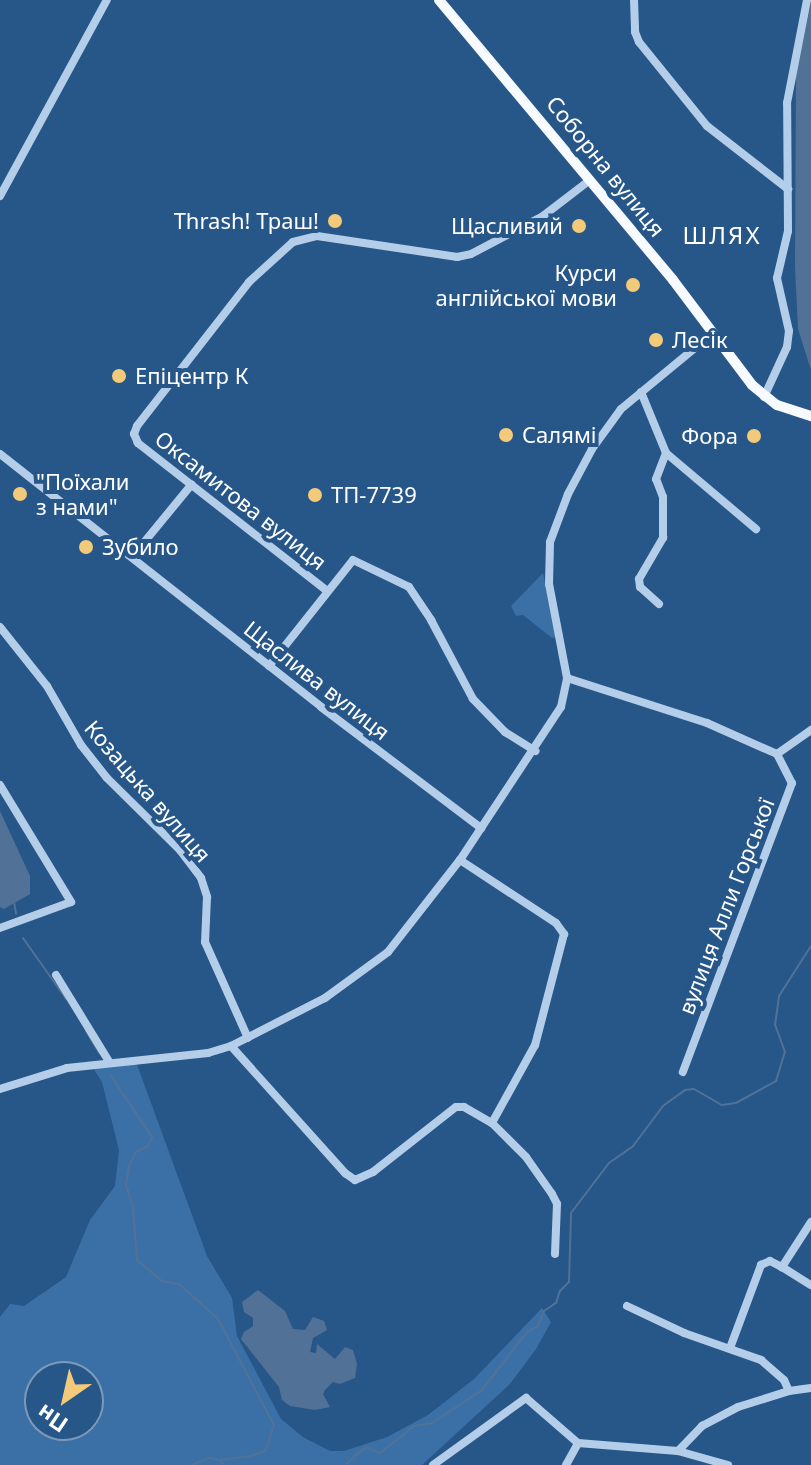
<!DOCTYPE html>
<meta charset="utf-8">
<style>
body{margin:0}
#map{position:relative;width:811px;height:1465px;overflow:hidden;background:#275689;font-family:"Noto Sans",sans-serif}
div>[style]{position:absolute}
.green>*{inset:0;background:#3b70a6}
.water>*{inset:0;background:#517296}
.stream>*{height:2px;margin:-1px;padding:0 1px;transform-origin:1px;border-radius:1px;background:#517296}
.minor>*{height:8px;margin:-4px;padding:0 4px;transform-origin:4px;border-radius:4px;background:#b4cee9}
.major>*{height:10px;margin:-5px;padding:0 5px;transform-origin:5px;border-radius:5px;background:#f7fafe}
.dots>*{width:22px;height:22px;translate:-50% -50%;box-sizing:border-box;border:4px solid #275689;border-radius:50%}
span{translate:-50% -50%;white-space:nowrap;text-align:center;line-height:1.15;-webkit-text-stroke:8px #275689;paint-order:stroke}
.street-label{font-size:22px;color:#fff}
.poi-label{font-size:22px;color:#fff}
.right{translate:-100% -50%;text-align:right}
.left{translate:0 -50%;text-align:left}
.neighbourhood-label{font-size:24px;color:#fff;letter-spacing:2px}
.north{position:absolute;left:24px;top:1361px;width:80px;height:80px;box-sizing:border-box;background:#275689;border:2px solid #7d9ab8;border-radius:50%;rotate:214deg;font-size:22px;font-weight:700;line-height:32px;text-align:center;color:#fff}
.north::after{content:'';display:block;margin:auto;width:28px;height:36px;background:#f2ca79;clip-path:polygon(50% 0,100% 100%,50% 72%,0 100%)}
</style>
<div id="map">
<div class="green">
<i style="clip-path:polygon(543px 573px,556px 637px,552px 638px,523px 615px,516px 616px,511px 606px)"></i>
<i style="clip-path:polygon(evenodd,136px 1062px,207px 1256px,232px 1298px,237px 1336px,281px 1419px,303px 1437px,330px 1451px,344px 1451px,387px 1437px,428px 1415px,474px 1379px,542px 1308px,551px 1322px,536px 1349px,510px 1384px,422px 1465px,0 1465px,0 1317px,10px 1304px,24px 1306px,66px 1277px,90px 1220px,115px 1186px,119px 1150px,102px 1082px,93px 1068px,136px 1062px,40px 1377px,88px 1377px,88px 1425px,40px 1425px,40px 1377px)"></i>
</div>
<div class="water">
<i style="clip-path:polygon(811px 3px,811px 370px,798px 329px,795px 267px,796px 74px)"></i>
<i style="clip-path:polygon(0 811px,30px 876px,30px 894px,4px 909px,0 907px)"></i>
<i style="clip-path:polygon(258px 1290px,285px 1311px,293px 1329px,305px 1330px,313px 1317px,324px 1321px,327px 1330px,313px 1338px,310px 1352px,316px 1353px,317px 1344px,335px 1359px,345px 1347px,353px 1350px,357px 1364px,355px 1378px,340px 1384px,333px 1382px,325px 1390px,323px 1394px,330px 1407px,315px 1410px,290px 1406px,282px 1400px,279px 1387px,241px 1339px,244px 1332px,253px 1326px,253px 1318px,244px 1312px,242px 1302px)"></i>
</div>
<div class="stream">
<i style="left:14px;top:901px;width:13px;rotate:81deg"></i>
<i style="left:23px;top:938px;width:75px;rotate:54.8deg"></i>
<i style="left:86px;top:1031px;width:26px;rotate:59deg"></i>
<i style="left:111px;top:1076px;width:73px;rotate:56.1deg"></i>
<i style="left:152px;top:1137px;width:10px;rotate:114deg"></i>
<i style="left:148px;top:1146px;width:13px;rotate:153deg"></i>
<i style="left:136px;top:1152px;width:16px;rotate:117deg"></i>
<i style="left:129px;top:1166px;width:19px;rotate:99deg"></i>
<i style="left:126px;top:1185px;width:23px;rotate:72deg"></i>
<i style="left:133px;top:1207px;width:53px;rotate:85.7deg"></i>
<i style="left:137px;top:1260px;width:33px;rotate:40deg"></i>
<i style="left:162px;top:1281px;width:17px;rotate:10deg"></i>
<i style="left:179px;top:1284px;width:52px;rotate:41.9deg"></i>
<i style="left:218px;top:1319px;width:120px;rotate:62.2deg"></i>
<i style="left:274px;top:1425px;width:26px;rotate:108deg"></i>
<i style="left:266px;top:1450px;width:16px;rotate:158deg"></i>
<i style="left:251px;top:1456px;width:31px;rotate:173deg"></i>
<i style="left:192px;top:1465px;width:18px;rotate:-22deg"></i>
<i style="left:209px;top:1458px;width:11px;rotate:10deg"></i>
<i style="left:220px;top:1460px;width:6px;rotate:51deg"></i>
<i style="left:345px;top:1465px;width:28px;rotate:-41deg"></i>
<i style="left:366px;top:1447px;width:15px;rotate:23deg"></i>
<i style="left:380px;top:1453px;width:43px;rotate:-38.5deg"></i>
<i style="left:414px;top:1426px;width:18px;rotate:-9deg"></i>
<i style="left:432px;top:1423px;width:60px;rotate:-33.4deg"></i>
<i style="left:482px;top:1390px;width:73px;rotate:-52.2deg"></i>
<i style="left:527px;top:1332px;width:13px;rotate:-29deg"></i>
<i style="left:538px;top:1326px;width:16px;rotate:-68deg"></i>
<i style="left:544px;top:1311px;width:14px;rotate:-34deg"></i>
<i style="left:556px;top:1303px;width:13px;rotate:-72deg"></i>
<i style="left:560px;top:1291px;width:13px;rotate:-45deg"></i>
<i style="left:569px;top:1282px;width:69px;rotate:-88.3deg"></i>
<i style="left:571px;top:1213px;width:63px;rotate:-52.8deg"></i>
<i style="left:609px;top:1163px;width:29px;rotate:-35deg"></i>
<i style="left:633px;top:1146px;width:50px;rotate:-53.1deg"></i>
<i style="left:663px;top:1106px;width:27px;rotate:-36deg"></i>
<i style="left:685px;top:1090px;width:9px;rotate:-6deg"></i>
<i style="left:694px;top:1089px;width:32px;rotate:30deg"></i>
<i style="left:722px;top:1105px;width:14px;rotate:-8deg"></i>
<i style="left:736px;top:1103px;width:46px;rotate:-28.8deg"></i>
<i style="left:776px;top:1081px;width:30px;rotate:-73deg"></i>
<i style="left:785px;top:1052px;width:29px;rotate:-110deg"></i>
<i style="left:775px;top:1025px;width:29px;rotate:-82deg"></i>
<i style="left:779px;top:996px;width:59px;rotate:-57.4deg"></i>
</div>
<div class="minor">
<i style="left:634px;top:0;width:32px;rotate:88deg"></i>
<i style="left:635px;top:32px;width:11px;rotate:68deg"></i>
<i style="left:639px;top:42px;width:108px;rotate:51deg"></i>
<i style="left:707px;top:126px;width:103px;rotate:37.9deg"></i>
<i style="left:0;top:196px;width:223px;rotate:-61.4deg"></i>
<i style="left:641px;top:392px;width:66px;rotate:67.7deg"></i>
<i style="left:666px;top:453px;width:118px;rotate:40.2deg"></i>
<i style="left:764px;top:397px;width:55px;rotate:-65.3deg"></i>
<i style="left:787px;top:347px;width:16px;rotate:-83deg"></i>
<i style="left:789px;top:331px;width:54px;rotate:-102.8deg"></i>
<i style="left:777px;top:278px;width:48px;rotate:-76.8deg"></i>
<i style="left:788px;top:231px;width:128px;rotate:-90.4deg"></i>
<i style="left:787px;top:103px;width:105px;rotate:-79deg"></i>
<i style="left:0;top:454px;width:409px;rotate:38.2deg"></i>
<i style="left:321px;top:707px;width:201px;rotate:37.1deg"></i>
<i style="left:132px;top:557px;width:94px;rotate:-50.6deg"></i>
<i style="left:326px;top:590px;width:239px;rotate:-142deg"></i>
<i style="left:138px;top:443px;width:10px;rotate:-114deg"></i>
<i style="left:134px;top:434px;width:9px;rotate:-69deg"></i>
<i style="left:137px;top:426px;width:182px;rotate:-52.1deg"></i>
<i style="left:249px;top:282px;width:59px;rotate:-42.3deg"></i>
<i style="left:293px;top:242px;width:25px;rotate:-14deg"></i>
<i style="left:317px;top:236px;width:142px;rotate:8.5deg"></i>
<i style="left:457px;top:257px;width:14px;rotate:-12deg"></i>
<i style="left:471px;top:254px;width:81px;rotate:-27.8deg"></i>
<i style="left:543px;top:216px;width:59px;rotate:-37.5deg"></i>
<i style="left:659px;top:604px;width:25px;rotate:-138deg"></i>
<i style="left:640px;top:587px;width:8px;rotate:-97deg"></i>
<i style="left:639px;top:579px;width:48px;rotate:-59.7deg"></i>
<i style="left:663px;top:538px;width:41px;rotate:-90deg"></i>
<i style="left:663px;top:497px;width:19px;rotate:-111deg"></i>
<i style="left:656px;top:479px;width:28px;rotate:-69deg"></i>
<i style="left:0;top:627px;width:75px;rotate:51.5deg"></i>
<i style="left:47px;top:686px;width:68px;rotate:60deg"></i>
<i style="left:81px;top:745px;width:42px;rotate:51.8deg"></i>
<i style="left:107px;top:778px;width:103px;rotate:44.6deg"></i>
<i style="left:180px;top:850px;width:35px;rotate:53deg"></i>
<i style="left:201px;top:878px;width:20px;rotate:72deg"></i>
<i style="left:207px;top:897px;width:45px;rotate:92.5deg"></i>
<i style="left:205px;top:942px;width:105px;rotate:65.9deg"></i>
<i style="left:269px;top:666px;width:135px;rotate:-51.6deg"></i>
<i style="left:353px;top:560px;width:62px;rotate:25.7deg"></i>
<i style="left:409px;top:587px;width:40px;rotate:56deg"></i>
<i style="left:431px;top:620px;width:89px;rotate:62deg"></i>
<i style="left:473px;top:699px;width:46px;rotate:45.9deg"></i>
<i style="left:505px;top:732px;width:36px;rotate:32deg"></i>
<i style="left:567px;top:678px;width:147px;rotate:17.8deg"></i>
<i style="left:707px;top:723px;width:77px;rotate:23.9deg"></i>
<i style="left:777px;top:754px;width:33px;rotate:63deg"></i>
<i style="left:792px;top:783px;width:309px;rotate:110.7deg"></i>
<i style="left:777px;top:754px;width:42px;rotate:-35.2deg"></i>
<i style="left:0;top:785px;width:137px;rotate:58.7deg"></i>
<i style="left:71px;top:902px;width:76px;rotate:159.9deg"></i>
<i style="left:460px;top:860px;width:115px;rotate:33.3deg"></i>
<i style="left:556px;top:923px;width:14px;rotate:54deg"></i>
<i style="left:564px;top:934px;width:115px;rotate:104.6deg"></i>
<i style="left:535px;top:1045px;width:89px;rotate:118.9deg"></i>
<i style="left:56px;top:975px;width:103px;rotate:58.5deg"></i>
<i style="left:231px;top:1046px;width:171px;rotate:48.1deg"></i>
<i style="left:345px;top:1173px;width:12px;rotate:35deg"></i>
<i style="left:355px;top:1180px;width:20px;rotate:-24deg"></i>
<i style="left:373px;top:1172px;width:105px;rotate:-38.1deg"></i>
<i style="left:456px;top:1107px;width:8px"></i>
<i style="left:464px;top:1107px;width:32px;rotate:30deg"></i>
<i style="left:492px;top:1123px;width:48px;rotate:45deg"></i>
<i style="left:526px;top:1157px;width:45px;rotate:54.9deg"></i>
<i style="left:552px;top:1194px;width:11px;rotate:63deg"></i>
<i style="left:557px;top:1204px;width:50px;rotate:92.3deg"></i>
<i style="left:0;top:1089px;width:70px;rotate:-17.4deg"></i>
<i style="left:67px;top:1068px;width:142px;rotate:-6.1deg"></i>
<i style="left:208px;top:1053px;width:24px;rotate:-17deg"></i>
<i style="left:231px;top:1046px;width:106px;rotate:-27.1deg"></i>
<i style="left:325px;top:998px;width:78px;rotate:-36.1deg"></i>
<i style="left:388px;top:952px;width:117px;rotate:-52deg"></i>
<i style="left:460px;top:860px;width:183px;rotate:-56.6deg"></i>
<i style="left:561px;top:707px;width:30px;rotate:-78deg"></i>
<i style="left:567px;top:678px;width:96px;rotate:-100.8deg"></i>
<i style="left:549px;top:584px;width:42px;rotate:-88.6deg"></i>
<i style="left:550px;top:542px;width:51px;rotate:-69.4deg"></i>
<i style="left:568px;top:494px;width:51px;rotate:-61.9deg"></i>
<i style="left:592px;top:449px;width:49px;rotate:-54.1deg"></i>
<i style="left:621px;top:409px;width:118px;rotate:-39.5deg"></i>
<i style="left:811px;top:1222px;width:54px;rotate:122.8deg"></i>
<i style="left:782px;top:1267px;width:34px;rotate:32deg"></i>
<i style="left:627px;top:1306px;width:63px;rotate:25.3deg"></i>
<i style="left:684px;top:1333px;width:82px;rotate:19.3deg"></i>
<i style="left:761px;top:1360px;width:30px;rotate:41deg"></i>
<i style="left:784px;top:1380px;width:12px;rotate:66deg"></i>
<i style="left:730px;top:1348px;width:89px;rotate:-69.5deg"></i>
<i style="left:761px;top:1265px;width:10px;rotate:-24deg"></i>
<i style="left:770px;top:1261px;width:13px;rotate:27deg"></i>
<i style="left:678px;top:1451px;width:35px;rotate:-46deg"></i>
<i style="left:702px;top:1426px;width:41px;rotate:-27.8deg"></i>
<i style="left:738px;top:1407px;width:53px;rotate:-17.4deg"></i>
<i style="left:789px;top:1391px;width:22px;rotate:-8deg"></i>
<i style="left:433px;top:1465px;width:115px;rotate:-35.8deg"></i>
<i style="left:526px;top:1398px;width:69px;rotate:40.9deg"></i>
<i style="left:578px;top:1443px;width:100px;rotate:4.6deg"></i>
<i style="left:678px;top:1451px;width:52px;rotate:15.6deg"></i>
<i style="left:566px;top:1465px;width:25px;rotate:-61deg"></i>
</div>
<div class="major">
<i style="left:439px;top:0;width:365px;rotate:50.1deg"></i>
<i style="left:673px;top:280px;width:131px;rotate:53deg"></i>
<i style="left:752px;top:385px;width:32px;rotate:39deg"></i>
<i style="left:777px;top:405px;width:36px;rotate:18deg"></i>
</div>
<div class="dots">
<i style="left:335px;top:221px;background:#f2ca79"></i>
<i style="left:579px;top:226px;background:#f2ca79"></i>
<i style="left:633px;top:285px;background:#f2ca79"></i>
<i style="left:656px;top:340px;background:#f2ca79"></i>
<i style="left:119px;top:376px;background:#f2ca79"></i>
<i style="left:506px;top:435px;background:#f2ca79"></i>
<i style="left:754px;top:436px;background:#f2ca79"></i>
<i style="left:20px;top:494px;background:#f2ca79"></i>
<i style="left:315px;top:495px;background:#f2ca79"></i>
<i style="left:86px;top:547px;background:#f2ca79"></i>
</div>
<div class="street-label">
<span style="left:606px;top:166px;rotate:51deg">Соборна вулиця</span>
<span style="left:241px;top:500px;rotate:38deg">Оксамитова вулиця</span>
<span style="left:317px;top:680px;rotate:38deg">Щаслива вулиця</span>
<span style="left:148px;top:791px;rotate:49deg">Козацька вулиця</span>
<span style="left:726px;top:906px;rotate:-69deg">вулиця Алли Горської</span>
</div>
<div class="poi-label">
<span class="right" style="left:319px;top:221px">Thrash! Траш!</span>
<span class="right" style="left:563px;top:226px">Щасливий</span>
<span class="right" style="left:617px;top:285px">Курси<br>англійської мови</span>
<span class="left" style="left:672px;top:340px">Лесік</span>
<span class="left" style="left:135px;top:376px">Епіцентр К</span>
<span class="left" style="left:522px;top:435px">Салямі</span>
<span class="right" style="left:738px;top:436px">Фора</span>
<span class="left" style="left:36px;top:494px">"Поїхали<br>з нами"</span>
<span class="left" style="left:331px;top:495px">ТП-7739</span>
<span class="left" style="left:102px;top:547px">Зубило</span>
</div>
<div class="neighbourhood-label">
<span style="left:722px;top:235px">ШЛЯХ</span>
</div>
<div class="north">Пн</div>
</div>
